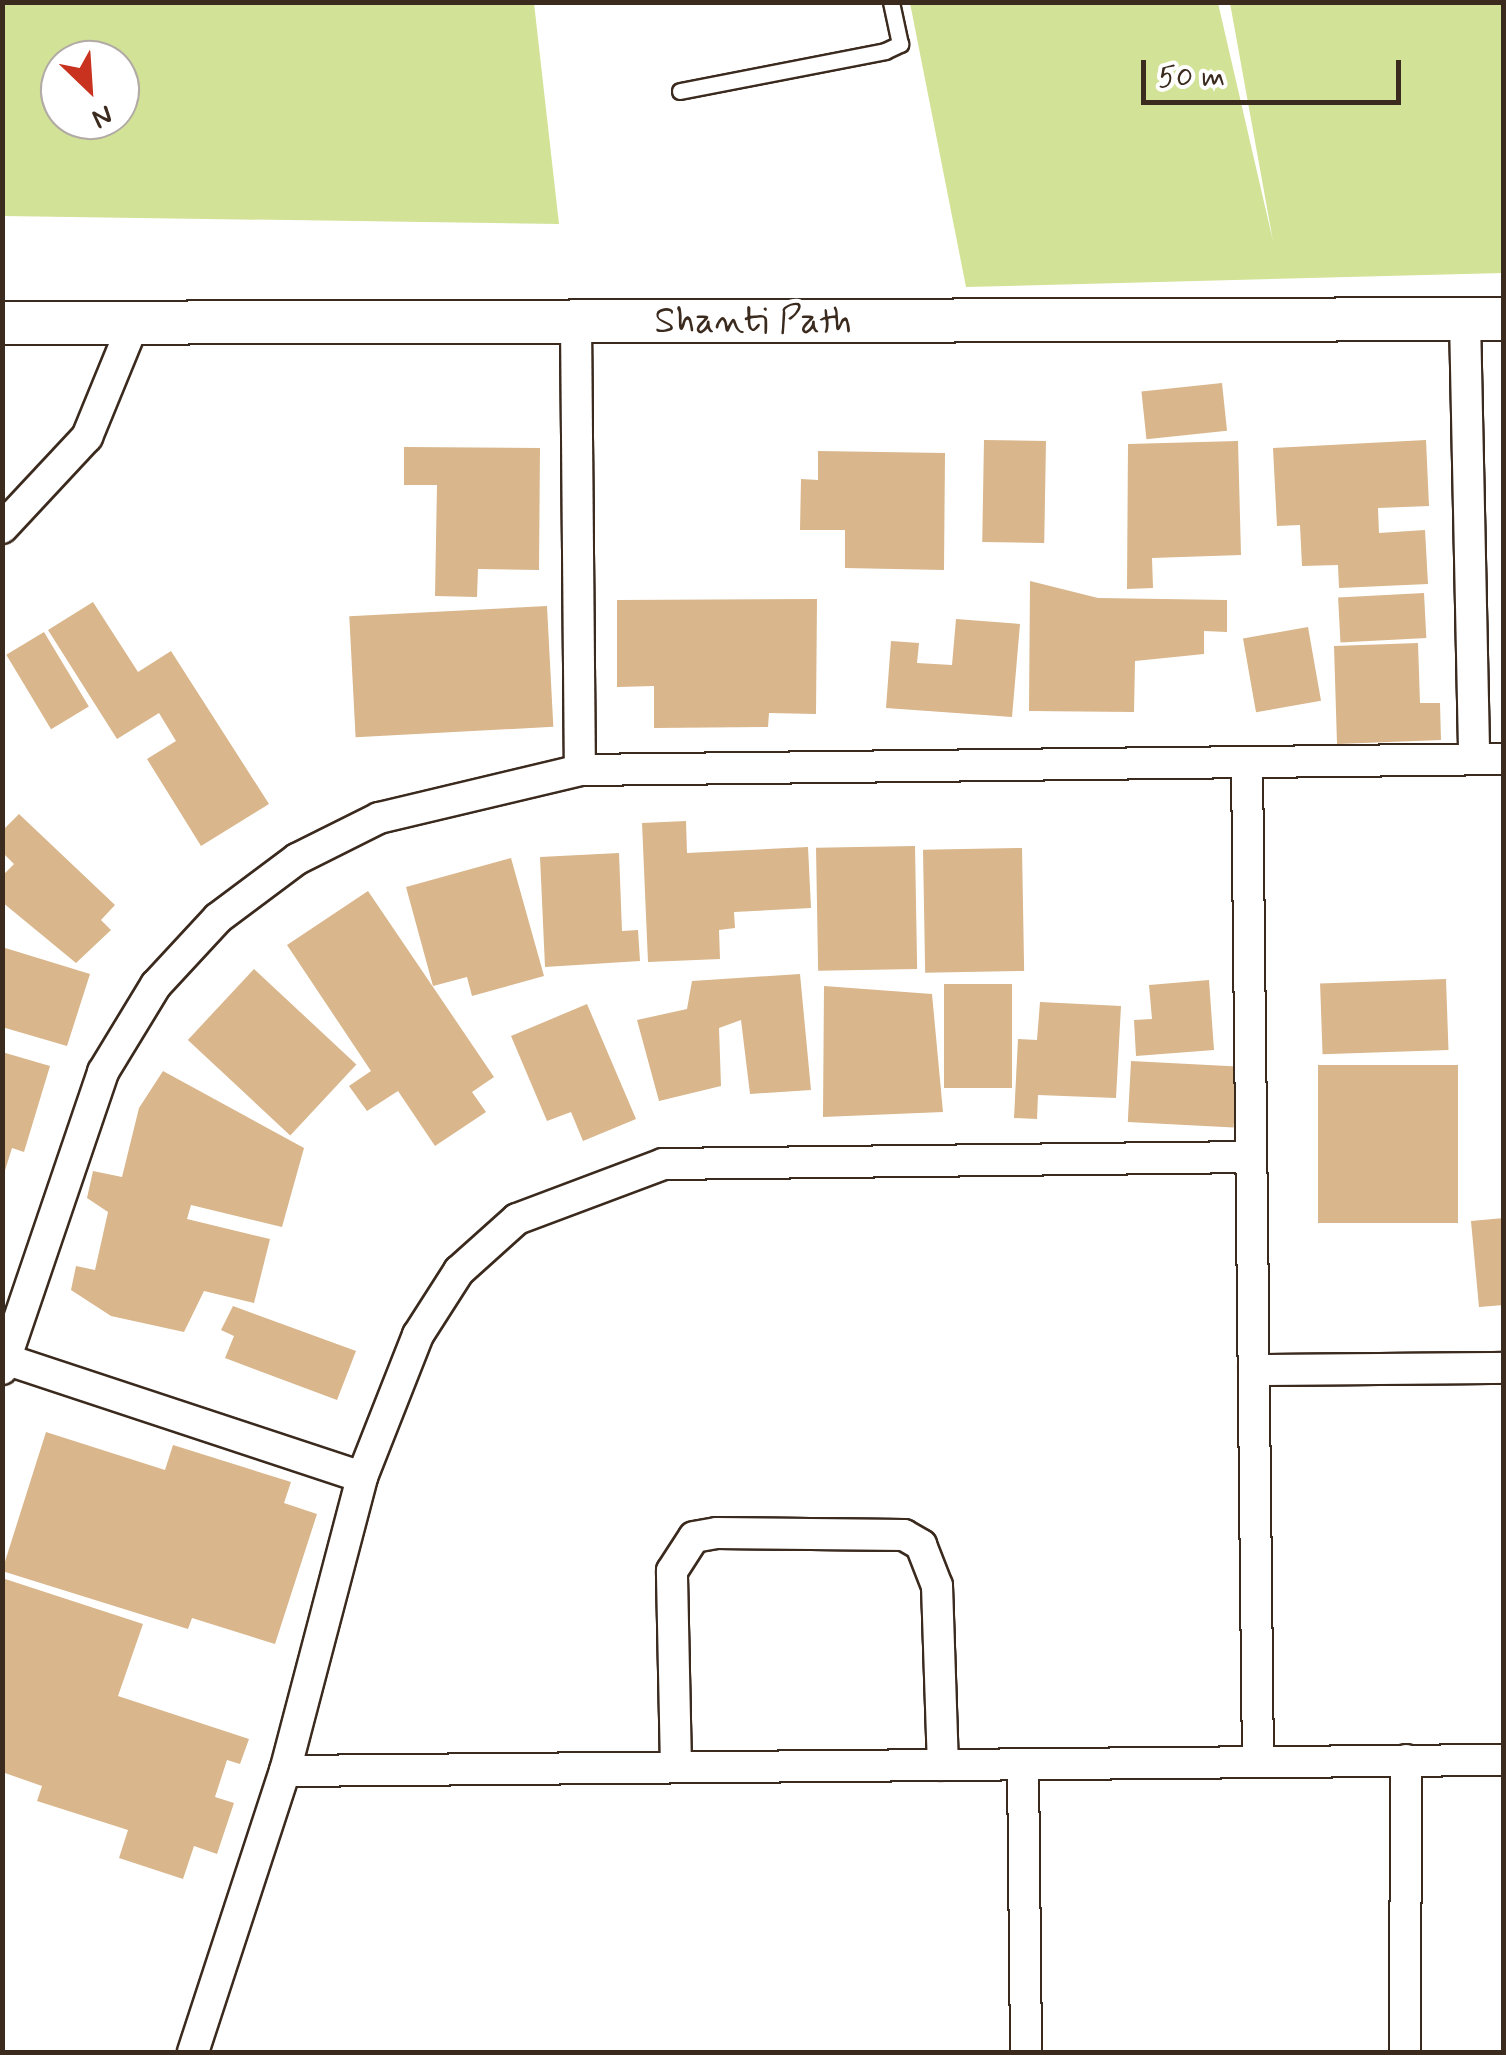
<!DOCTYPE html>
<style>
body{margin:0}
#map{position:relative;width:1506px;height:2055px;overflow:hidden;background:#fff;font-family:Mynerve,sans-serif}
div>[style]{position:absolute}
.green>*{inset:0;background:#d2e296}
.building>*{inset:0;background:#d9b68b;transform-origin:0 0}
.roads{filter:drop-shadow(2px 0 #3b2a1e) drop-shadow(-2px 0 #3b2a1e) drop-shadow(0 2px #3b2a1e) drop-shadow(0 -2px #3b2a1e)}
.service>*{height:15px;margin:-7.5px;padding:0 7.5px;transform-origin:7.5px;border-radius:7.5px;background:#fff}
.minor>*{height:30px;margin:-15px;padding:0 15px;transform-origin:15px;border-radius:15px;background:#fff}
.secondary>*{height:42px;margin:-21px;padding:0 21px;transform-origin:21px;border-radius:21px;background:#fff}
span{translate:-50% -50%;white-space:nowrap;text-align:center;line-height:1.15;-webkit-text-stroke:8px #fff;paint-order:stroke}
.street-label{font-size:38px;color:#3b2a1e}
.frame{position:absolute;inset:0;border:5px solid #3b2a1e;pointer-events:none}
.north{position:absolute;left:40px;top:40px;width:100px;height:100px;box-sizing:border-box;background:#fff;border:2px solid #b1aaa5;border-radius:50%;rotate:155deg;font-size:28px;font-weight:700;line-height:40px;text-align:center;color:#3b2a1e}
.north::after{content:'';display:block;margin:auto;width:35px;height:45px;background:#c8321e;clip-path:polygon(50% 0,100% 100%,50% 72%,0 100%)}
.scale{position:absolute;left:1141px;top:60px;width:260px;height:45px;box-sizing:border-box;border:5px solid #3b2a1e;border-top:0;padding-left:12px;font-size:30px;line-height:35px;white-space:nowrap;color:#3b2a1e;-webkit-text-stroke:8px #fff;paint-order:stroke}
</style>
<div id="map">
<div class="green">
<i style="clip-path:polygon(evenodd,3px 2px,534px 3px,559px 224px,3px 216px,3px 2px,60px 60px,120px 60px,120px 120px,60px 120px,60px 60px)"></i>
<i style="clip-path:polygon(910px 3px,1218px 3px,1273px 241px,1230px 3px,1503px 3px,1503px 273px,966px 287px)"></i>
</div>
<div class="building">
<i style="left:1222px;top:383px;width:48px;height:81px;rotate:84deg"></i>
<i style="left:984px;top:440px;width:62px;height:102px;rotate:1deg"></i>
<i style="clip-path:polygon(1426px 440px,1429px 506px,1378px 508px,1379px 533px,1425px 530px,1428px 584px,1339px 588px,1338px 565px,1302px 566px,1300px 525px,1277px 526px,1273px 448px)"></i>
<i style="clip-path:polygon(1238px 441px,1241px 555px,1152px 558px,1153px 588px,1127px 589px,1128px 444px)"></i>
<i style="clip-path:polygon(404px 447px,540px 448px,539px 570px,478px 569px,477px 597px,435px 596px,437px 485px,404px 485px)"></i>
<i style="clip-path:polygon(818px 451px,945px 453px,944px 570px,845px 568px,845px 530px,800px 530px,801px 479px,818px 480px)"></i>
<i style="clip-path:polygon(1030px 581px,1098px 598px,1227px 600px,1227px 632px,1204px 631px,1204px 654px,1135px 661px,1134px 712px,1029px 711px)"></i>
<i style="left:1424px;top:593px;width:45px;height:86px;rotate:87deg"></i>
<i style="clip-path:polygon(817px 599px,816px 714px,769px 713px,768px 727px,654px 728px,654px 686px,617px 687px,617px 600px)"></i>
<i style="clip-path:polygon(93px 602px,138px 672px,171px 651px,269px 804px,201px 846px,147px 759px,176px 741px,159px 713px,117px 739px,48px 630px)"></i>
<i style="left:547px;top:606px;width:121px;height:198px;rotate:87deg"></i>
<i style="clip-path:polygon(956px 619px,1020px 624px,1012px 717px,886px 708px,891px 641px,919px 643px,917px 663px,952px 665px)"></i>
<i style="left:1308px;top:627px;width:75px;height:66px;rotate:80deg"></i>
<i style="left:44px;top:632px;width:87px;height:44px;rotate:59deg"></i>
<i style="clip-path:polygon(1418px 643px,1420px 703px,1440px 703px,1441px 740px,1337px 744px,1334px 646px)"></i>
<i style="clip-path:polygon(19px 814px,115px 905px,101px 920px,111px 930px,76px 963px,2px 902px,2px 876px,14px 864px,2px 852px,2px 831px)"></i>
<i style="clip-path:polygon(686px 821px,687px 853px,808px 847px,811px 908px,734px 912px,735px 928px,719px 930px,720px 959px,648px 962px,642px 823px)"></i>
<i style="left:915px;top:846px;width:123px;height:99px;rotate:89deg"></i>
<i style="left:1022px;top:848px;width:123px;height:99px;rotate:89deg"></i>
<i style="clip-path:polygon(619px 853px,622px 931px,638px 930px,640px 961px,545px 967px,540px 857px)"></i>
<i style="clip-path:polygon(511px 858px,544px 976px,472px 996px,467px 977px,433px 986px,406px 887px)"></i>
<i style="clip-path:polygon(368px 891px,494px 1077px,472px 1092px,486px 1112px,435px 1146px,398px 1091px,367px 1111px,349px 1086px,371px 1071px,287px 945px)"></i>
<i style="clip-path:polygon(2px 947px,90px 974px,67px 1046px,2px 1027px)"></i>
<i style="left:254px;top:969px;width:140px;height:97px;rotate:43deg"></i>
<i style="clip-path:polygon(800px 974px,811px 1090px,750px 1094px,741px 1020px,719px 1028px,721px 1086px,659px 1101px,637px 1020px,687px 1009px,692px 981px)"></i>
<i style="left:1446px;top:979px;width:71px;height:126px;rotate:88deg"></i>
<i style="clip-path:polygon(1209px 980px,1214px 1050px,1136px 1056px,1134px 1020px,1152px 1019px,1149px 985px)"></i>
<i style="left:944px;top:984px;width:68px;height:104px"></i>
<i style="clip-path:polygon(824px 986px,932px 994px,943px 1112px,823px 1117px)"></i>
<i style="clip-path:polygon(1040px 1002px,1121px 1006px,1116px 1098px,1038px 1095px,1037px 1119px,1014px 1118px,1018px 1039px,1037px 1040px)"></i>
<i style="clip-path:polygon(587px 1004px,636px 1119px,583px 1141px,571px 1112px,547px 1121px,511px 1036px)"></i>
<i style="clip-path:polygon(2px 1052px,50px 1066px,24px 1152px,12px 1148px,3px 1177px)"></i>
<i style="left:1131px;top:1061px;width:106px;height:61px;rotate:3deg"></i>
<i style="left:1458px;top:1065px;width:158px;height:140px;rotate:90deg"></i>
<i style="clip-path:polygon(163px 1071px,304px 1148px,282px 1227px,191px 1205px,187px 1219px,270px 1239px,254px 1303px,204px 1291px,184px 1332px,111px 1316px,71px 1290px,76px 1266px,95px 1270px,108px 1212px,87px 1198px,93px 1171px,122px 1177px,139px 1108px)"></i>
<i style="clip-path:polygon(1504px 1218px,1504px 1305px,1479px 1307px,1471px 1221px)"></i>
<i style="clip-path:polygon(233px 1306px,356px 1351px,337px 1400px,225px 1358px,234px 1336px,221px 1330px)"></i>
<i style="clip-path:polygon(46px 1432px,165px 1470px,173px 1445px,291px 1482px,284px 1503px,317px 1514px,275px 1644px,192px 1618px,188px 1629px,2px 1571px)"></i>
<i style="clip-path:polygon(2px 1578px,143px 1624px,118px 1696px,249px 1739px,240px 1764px,227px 1760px,215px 1797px,234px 1803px,217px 1854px,194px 1846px,183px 1879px,119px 1858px,128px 1830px,37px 1801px,42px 1786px,2px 1772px)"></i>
</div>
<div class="roads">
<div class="service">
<i style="left:680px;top:91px;width:209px;rotate:-11deg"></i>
<i style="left:885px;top:51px;width:17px;rotate:-25deg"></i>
<i style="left:900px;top:44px;width:43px;rotate:-102.1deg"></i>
</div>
<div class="minor">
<i style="left:1465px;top:319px;width:439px;rotate:88.8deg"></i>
<i style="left:576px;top:322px;width:448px;rotate:89.5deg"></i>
<i style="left:2px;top:528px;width:125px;rotate:-47deg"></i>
<i style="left:87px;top:437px;width:121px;rotate:-67.7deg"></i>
<i style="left:1247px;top:763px;width:998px;rotate:89.37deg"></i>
<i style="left:2px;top:1358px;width:379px;rotate:18.3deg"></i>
<i style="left:2px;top:1369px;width:314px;rotate:-71.2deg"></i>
<i style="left:103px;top:1072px;width:102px;rotate:-58.7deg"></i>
<i style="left:156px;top:985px;width:91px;rotate:-47.2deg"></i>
<i style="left:218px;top:918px;width:99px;rotate:-36.8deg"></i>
<i style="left:297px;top:859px;width:92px;rotate:-26.6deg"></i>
<i style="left:379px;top:818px;width:207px;rotate:-13.4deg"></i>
<i style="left:580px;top:770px;width:924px;rotate:-0.68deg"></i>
<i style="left:1254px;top:1370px;width:250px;rotate:-0.5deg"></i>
<i style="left:1023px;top:1764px;width:288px;rotate:89.4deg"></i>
<i style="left:676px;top:1767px;width:196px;rotate:-91.2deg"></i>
<i style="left:672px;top:1571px;width:40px;rotate:-57.1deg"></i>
<i style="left:694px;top:1537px;width:23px;rotate:-10deg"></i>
<i style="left:717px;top:1533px;width:187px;rotate:0.6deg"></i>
<i style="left:904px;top:1535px;width:20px;rotate:30deg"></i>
<i style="left:921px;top:1545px;width:44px;rotate:68.7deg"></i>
<i style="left:937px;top:1586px;width:179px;rotate:88.1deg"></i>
<i style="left:285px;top:1771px;width:1219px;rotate:-0.52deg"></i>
<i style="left:193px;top:2052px;width:296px;rotate:-71.9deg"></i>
<i style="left:285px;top:1771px;width:304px;rotate:-75.3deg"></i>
<i style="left:362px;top:1477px;width:153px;rotate:-68.5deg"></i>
<i style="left:418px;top:1335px;width:76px;rotate:-57.4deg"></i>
<i style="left:459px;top:1271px;width:78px;rotate:-41.9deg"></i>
<i style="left:517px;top:1219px;width:156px;rotate:-20.6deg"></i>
<i style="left:663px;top:1164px;width:588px;rotate:-0.68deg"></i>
<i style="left:1405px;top:2052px;width:292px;rotate:-89.8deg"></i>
</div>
<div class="secondary">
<i style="left:2px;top:323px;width:1502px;rotate:-0.15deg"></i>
</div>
</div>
<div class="street-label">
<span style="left:753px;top:322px">Shanti Path</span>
</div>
<div class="frame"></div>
<div class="north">N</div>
<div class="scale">50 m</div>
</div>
